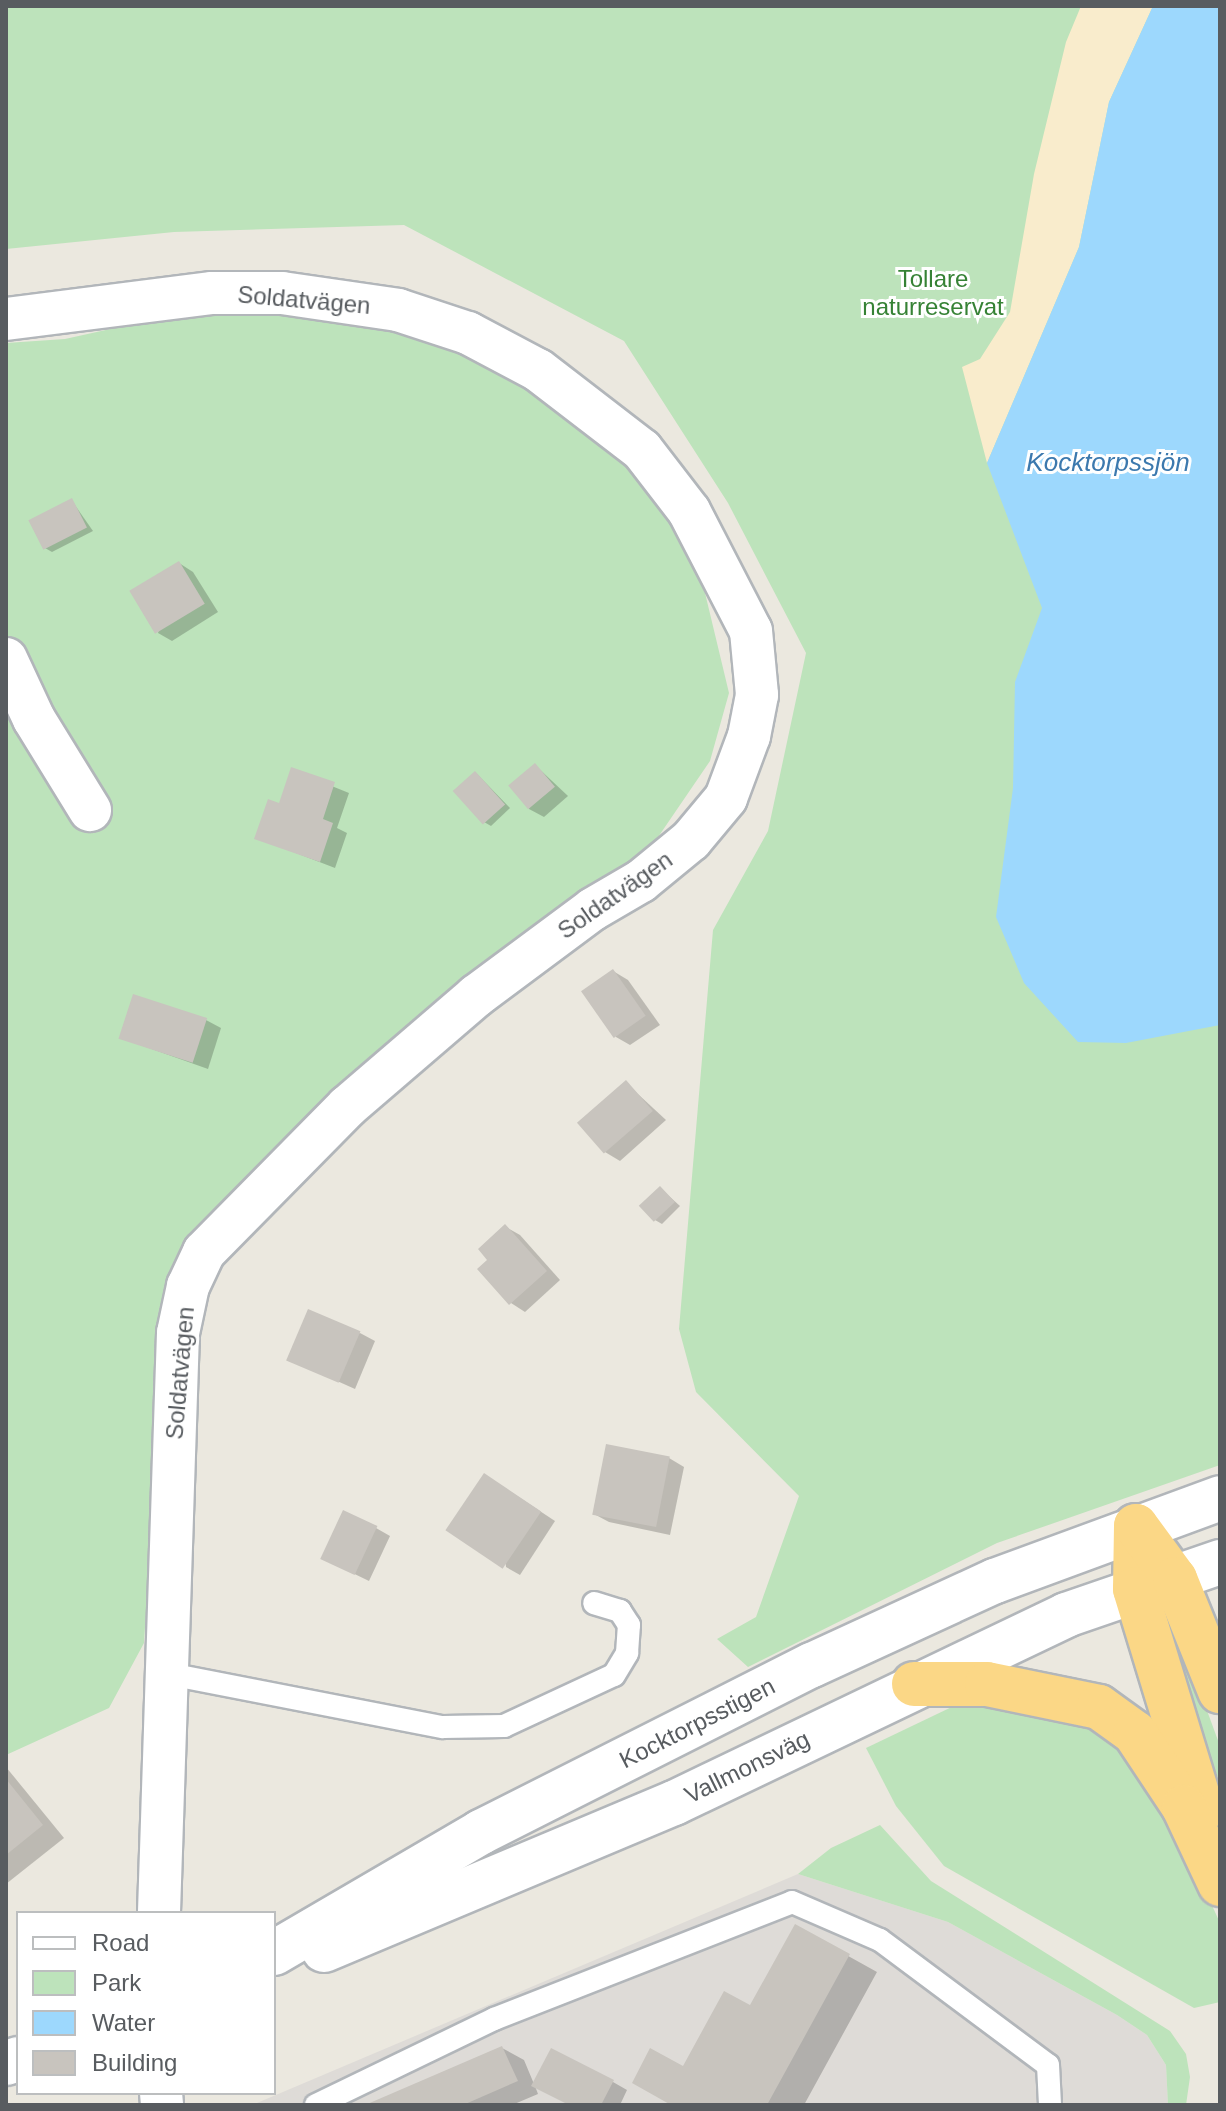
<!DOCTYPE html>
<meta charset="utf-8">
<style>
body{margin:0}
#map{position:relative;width:1226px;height:2111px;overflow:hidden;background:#ebe8df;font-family:Helvetica,sans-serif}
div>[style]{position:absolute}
.industrial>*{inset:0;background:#dedbd7}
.green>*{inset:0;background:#bde3bb}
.sand>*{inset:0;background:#f9eccc}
.water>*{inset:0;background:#9dd8fd}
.shadow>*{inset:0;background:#0003}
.building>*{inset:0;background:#c8c4be;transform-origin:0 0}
.roads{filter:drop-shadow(2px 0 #b2b6ba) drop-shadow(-2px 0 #b2b6ba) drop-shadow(0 2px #b2b6ba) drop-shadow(0 -2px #b2b6ba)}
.service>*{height:22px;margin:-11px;padding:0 11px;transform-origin:11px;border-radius:11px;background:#fff}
.minor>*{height:42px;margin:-21px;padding:0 21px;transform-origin:21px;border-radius:21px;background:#fff}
.secondary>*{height:44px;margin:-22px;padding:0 22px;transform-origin:22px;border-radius:22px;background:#fff}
.motorway>*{height:44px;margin:-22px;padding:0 22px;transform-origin:22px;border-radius:22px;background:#fbd786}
span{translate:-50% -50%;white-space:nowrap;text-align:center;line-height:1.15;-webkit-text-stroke:6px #fff;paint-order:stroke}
.park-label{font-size:24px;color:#368235}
.street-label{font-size:24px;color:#585c60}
.water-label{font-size:26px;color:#3c79ae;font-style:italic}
.frame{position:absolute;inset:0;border:8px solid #585c60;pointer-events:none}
.legend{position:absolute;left:16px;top:1911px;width:260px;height:184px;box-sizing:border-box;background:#fff;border:2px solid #bcbebf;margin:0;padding:10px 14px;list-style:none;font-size:24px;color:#585c60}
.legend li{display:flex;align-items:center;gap:16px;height:40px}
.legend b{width:40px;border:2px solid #bcbebf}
</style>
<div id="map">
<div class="industrial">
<i style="clip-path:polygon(798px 1874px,948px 1922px,1117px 2015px,1147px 2035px,1166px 2065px,1168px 2105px,252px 2105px)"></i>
</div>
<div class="green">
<i style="clip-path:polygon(6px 6px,1220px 6px,1220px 1465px,997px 1543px,748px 1667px,717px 1639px,756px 1617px,799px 1496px,696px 1392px,679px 1329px,713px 930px,768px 831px,806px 653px,728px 503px,624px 341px,404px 225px,174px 232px,6px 249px)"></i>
<i style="clip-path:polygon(263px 307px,381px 320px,523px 378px,634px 457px,700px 572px,729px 693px,710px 761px,652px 846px,579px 894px,252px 1170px,190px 1237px,159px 1417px,144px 1643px,109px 1708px,6px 1755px,6px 343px,65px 339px,169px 316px)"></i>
<i style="clip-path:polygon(1176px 1626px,1220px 1746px,1220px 1784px,1166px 1632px)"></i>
<i style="clip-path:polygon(1003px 1703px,1114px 1734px,1157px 1784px,1220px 1923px,1220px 2002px,1194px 2008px,944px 1866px,896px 1806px,866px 1748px,958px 1704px)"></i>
<i style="clip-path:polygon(880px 1825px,931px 1881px,1170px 2031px,1186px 2054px,1190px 2077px,1186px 2105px,1168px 2105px,1166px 2065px,1147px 2035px,1117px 2015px,948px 1922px,798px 1874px,831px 1848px)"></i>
</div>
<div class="sand">
<i style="clip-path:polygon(1081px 6px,1153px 6px,1109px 102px,1079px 247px,987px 463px,962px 367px,980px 359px,1010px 312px,1034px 174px,1066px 42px)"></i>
</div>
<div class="water">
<i style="clip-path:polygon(1153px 6px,1220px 6px,1220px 1025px,1126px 1043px,1078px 1042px,1024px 983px,996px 917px,1013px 788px,1015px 682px,1042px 608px,987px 463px,1079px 247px,1109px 102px)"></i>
</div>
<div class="shadow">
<i style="clip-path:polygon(72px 501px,93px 531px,52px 552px,45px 548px)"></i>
<i style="clip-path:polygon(179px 563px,193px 572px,218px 612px,172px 641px,158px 633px)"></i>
<i style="clip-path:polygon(535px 765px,568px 796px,544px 817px,529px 809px)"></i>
<i style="clip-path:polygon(292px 770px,349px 793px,337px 828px,347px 833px,335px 868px,257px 838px,280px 806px)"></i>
<i style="clip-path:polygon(476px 773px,510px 808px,491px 826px,484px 822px)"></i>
<i style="clip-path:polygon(613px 971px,628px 980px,660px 1025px,630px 1045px,616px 1037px)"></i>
<i style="clip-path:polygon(206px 1020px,221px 1028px,208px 1069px,121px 1038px)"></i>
<i style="clip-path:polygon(626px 1083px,666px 1120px,620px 1161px,605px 1152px)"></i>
<i style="clip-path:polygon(660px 1188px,680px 1206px,662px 1224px,655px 1220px)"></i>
<i style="clip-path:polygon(506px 1227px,520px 1235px,560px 1280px,525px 1312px,511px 1303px,490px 1260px)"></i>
<i style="clip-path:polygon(360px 1333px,375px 1341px,355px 1389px,290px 1360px)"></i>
<i style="clip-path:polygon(669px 1458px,684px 1467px,670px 1535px,609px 1522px,594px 1514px)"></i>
<i style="clip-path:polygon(499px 1484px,555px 1521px,520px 1575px,506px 1567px)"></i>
<i style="clip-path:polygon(376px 1528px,390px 1536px,369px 1581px,338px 1566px)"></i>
<i style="clip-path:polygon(6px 1767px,64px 1838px,6px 1884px)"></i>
<i style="clip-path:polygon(796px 1927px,877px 1972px,804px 2105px,674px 2105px,683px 2069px,751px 2008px)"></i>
<i style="clip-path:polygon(502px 2048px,524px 2060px,534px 2084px,613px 2082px,627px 2090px,620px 2105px,571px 2105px,535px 2086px,538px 2094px,512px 2105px,370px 2105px)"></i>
</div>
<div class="building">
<i style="left:72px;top:498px;width:33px;height:49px;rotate:63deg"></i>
<i style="left:179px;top:561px;width:50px;height:58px;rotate:59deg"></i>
<i style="left:535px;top:763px;width:31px;height:35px;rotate:50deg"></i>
<i style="clip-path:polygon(291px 767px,335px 782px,323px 819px,333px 823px,320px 862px,254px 839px,268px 799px,279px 803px)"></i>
<i style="left:475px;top:771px;width:45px;height:30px;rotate:48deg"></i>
<i style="left:613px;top:969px;width:57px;height:39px;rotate:55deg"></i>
<i style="left:133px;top:994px;width:78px;height:47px;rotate:18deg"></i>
<i style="left:626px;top:1080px;width:41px;height:65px;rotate:49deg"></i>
<i style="left:660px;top:1186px;width:22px;height:29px;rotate:47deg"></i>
<i style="clip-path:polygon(505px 1224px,547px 1271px,509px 1305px,477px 1269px,487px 1260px,478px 1249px)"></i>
<i style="left:308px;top:1309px;width:57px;height:56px;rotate:23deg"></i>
<i style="left:606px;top:1444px;width:65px;height:72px;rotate:11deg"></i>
<i style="left:484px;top:1473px;width:69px;height:69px;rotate:34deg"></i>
<i style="left:343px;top:1510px;width:38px;height:54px;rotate:25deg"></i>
<i style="clip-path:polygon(6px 1779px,43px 1825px,6px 1855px)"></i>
<i style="clip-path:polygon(795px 1924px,850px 1954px,767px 2105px,671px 2105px,632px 2083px,650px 2048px,683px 2066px,724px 1991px,750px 2005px)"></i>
<i style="clip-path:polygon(502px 2046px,518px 2081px,463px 2105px,365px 2105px)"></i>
<i style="clip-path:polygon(551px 2048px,614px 2080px,601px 2105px,569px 2105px,531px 2086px)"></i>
</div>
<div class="roads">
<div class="service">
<i style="left:164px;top:1673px;width:284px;rotate:11deg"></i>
<i style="left:443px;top:1727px;width:61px;rotate:-0.9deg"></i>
<i style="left:504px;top:1726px;width:121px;rotate:-24.9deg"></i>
<i style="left:614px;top:1675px;width:26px;rotate:-59deg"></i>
<i style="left:627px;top:1653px;width:28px;rotate:-86deg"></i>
<i style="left:629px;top:1625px;width:17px;rotate:-123deg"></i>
<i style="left:620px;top:1611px;width:27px;rotate:-163deg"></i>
<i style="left:316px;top:2105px;width:198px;rotate:-25.8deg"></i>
<i style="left:494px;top:2019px;width:320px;rotate:-21.4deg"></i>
<i style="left:792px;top:1902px;width:96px;rotate:23.4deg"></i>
<i style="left:880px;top:1940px;width:209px;rotate:36.7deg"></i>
<i style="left:1048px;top:2065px;width:40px;rotate:87.1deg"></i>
</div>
<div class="minor">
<i style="left:6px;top:319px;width:208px;rotate:-7.2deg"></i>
<i style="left:212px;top:293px;width:70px"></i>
<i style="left:282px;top:293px;width:117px;rotate:8.3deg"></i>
<i style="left:398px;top:310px;width:74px;rotate:18.2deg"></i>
<i style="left:468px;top:333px;width:79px;rotate:27.9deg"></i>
<i style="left:538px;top:370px;width:131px;rotate:37.6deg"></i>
<i style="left:642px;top:450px;width:77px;rotate:52.4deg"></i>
<i style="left:689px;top:511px;width:135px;rotate:62.7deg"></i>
<i style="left:751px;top:631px;width:64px;rotate:84.6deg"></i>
<i style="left:757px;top:695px;width:42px;rotate:101deg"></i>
<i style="left:749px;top:736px;width:66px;rotate:110.4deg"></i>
<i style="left:726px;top:798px;width:55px;rotate:129.8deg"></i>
<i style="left:691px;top:840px;width:65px;rotate:140.6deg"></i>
<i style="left:641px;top:881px;width:56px;rotate:149.7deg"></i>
<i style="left:593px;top:909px;width:146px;rotate:143.4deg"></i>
<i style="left:476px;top:996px;width:169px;rotate:139.3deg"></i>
<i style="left:348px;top:1106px;width:205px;rotate:134.6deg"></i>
<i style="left:204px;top:1252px;width:38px;rotate:115deg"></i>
<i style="left:188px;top:1286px;width:48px;rotate:102deg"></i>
<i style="left:178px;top:1333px;width:580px;rotate:91.88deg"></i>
<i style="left:6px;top:659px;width:66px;rotate:65deg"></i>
<i style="left:34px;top:719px;width:107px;rotate:58.4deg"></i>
<i style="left:161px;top:2093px;width:12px;rotate:85deg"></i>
</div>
<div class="secondary">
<i style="left:324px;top:1950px;width:380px;rotate:-22.8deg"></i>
<i style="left:674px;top:1803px;width:435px;rotate:-25.6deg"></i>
<i style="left:1066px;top:1615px;width:163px;rotate:-19deg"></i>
<i style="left:274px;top:1953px;width:240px;rotate:-30.3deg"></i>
<i style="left:481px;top:1832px;width:371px;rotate:-26.8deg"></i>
<i style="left:812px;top:1665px;width:201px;rotate:-24.7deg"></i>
<i style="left:995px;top:1581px;width:240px;rotate:-20.2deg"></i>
<i style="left:6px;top:2063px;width:13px;rotate:-18deg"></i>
</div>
<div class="motorway">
<i style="left:1136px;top:1526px;width:63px;rotate:90.9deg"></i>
<i style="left:1135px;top:1589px;width:231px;rotate:73.1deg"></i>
<i style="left:1136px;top:1526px;width:66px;rotate:53.7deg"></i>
<i style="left:1175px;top:1579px;width:121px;rotate:68.1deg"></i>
<i style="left:914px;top:1684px;width:73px"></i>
<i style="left:987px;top:1684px;width:114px;rotate:11.6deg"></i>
<i style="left:1099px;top:1707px;width:44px;rotate:35.8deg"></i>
<i style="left:1135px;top:1733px;width:89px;rotate:56.5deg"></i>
<i style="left:1184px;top:1807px;width:85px;rotate:64.9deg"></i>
</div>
</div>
<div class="park-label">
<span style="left:933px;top:293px">Tollare<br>naturreservat</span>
</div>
<div class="street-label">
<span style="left:304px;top:300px;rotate:5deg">Soldatvägen</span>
<span style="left:615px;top:895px;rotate:-35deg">Soldatvägen</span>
<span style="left:180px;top:1373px;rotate:-85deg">Soldatvägen</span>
<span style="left:697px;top:1723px;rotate:-27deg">Kocktorpsstigen</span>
<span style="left:747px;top:1767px;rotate:-26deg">Vallmonsväg</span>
</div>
<div class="water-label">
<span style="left:1108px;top:463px">Kocktorpssjön</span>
</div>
<div class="frame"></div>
<ul class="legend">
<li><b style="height:10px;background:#fff"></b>Road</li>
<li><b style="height:22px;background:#bde3bb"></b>Park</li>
<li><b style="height:22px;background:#9dd8fd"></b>Water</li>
<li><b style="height:22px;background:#c8c4be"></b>Building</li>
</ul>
</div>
